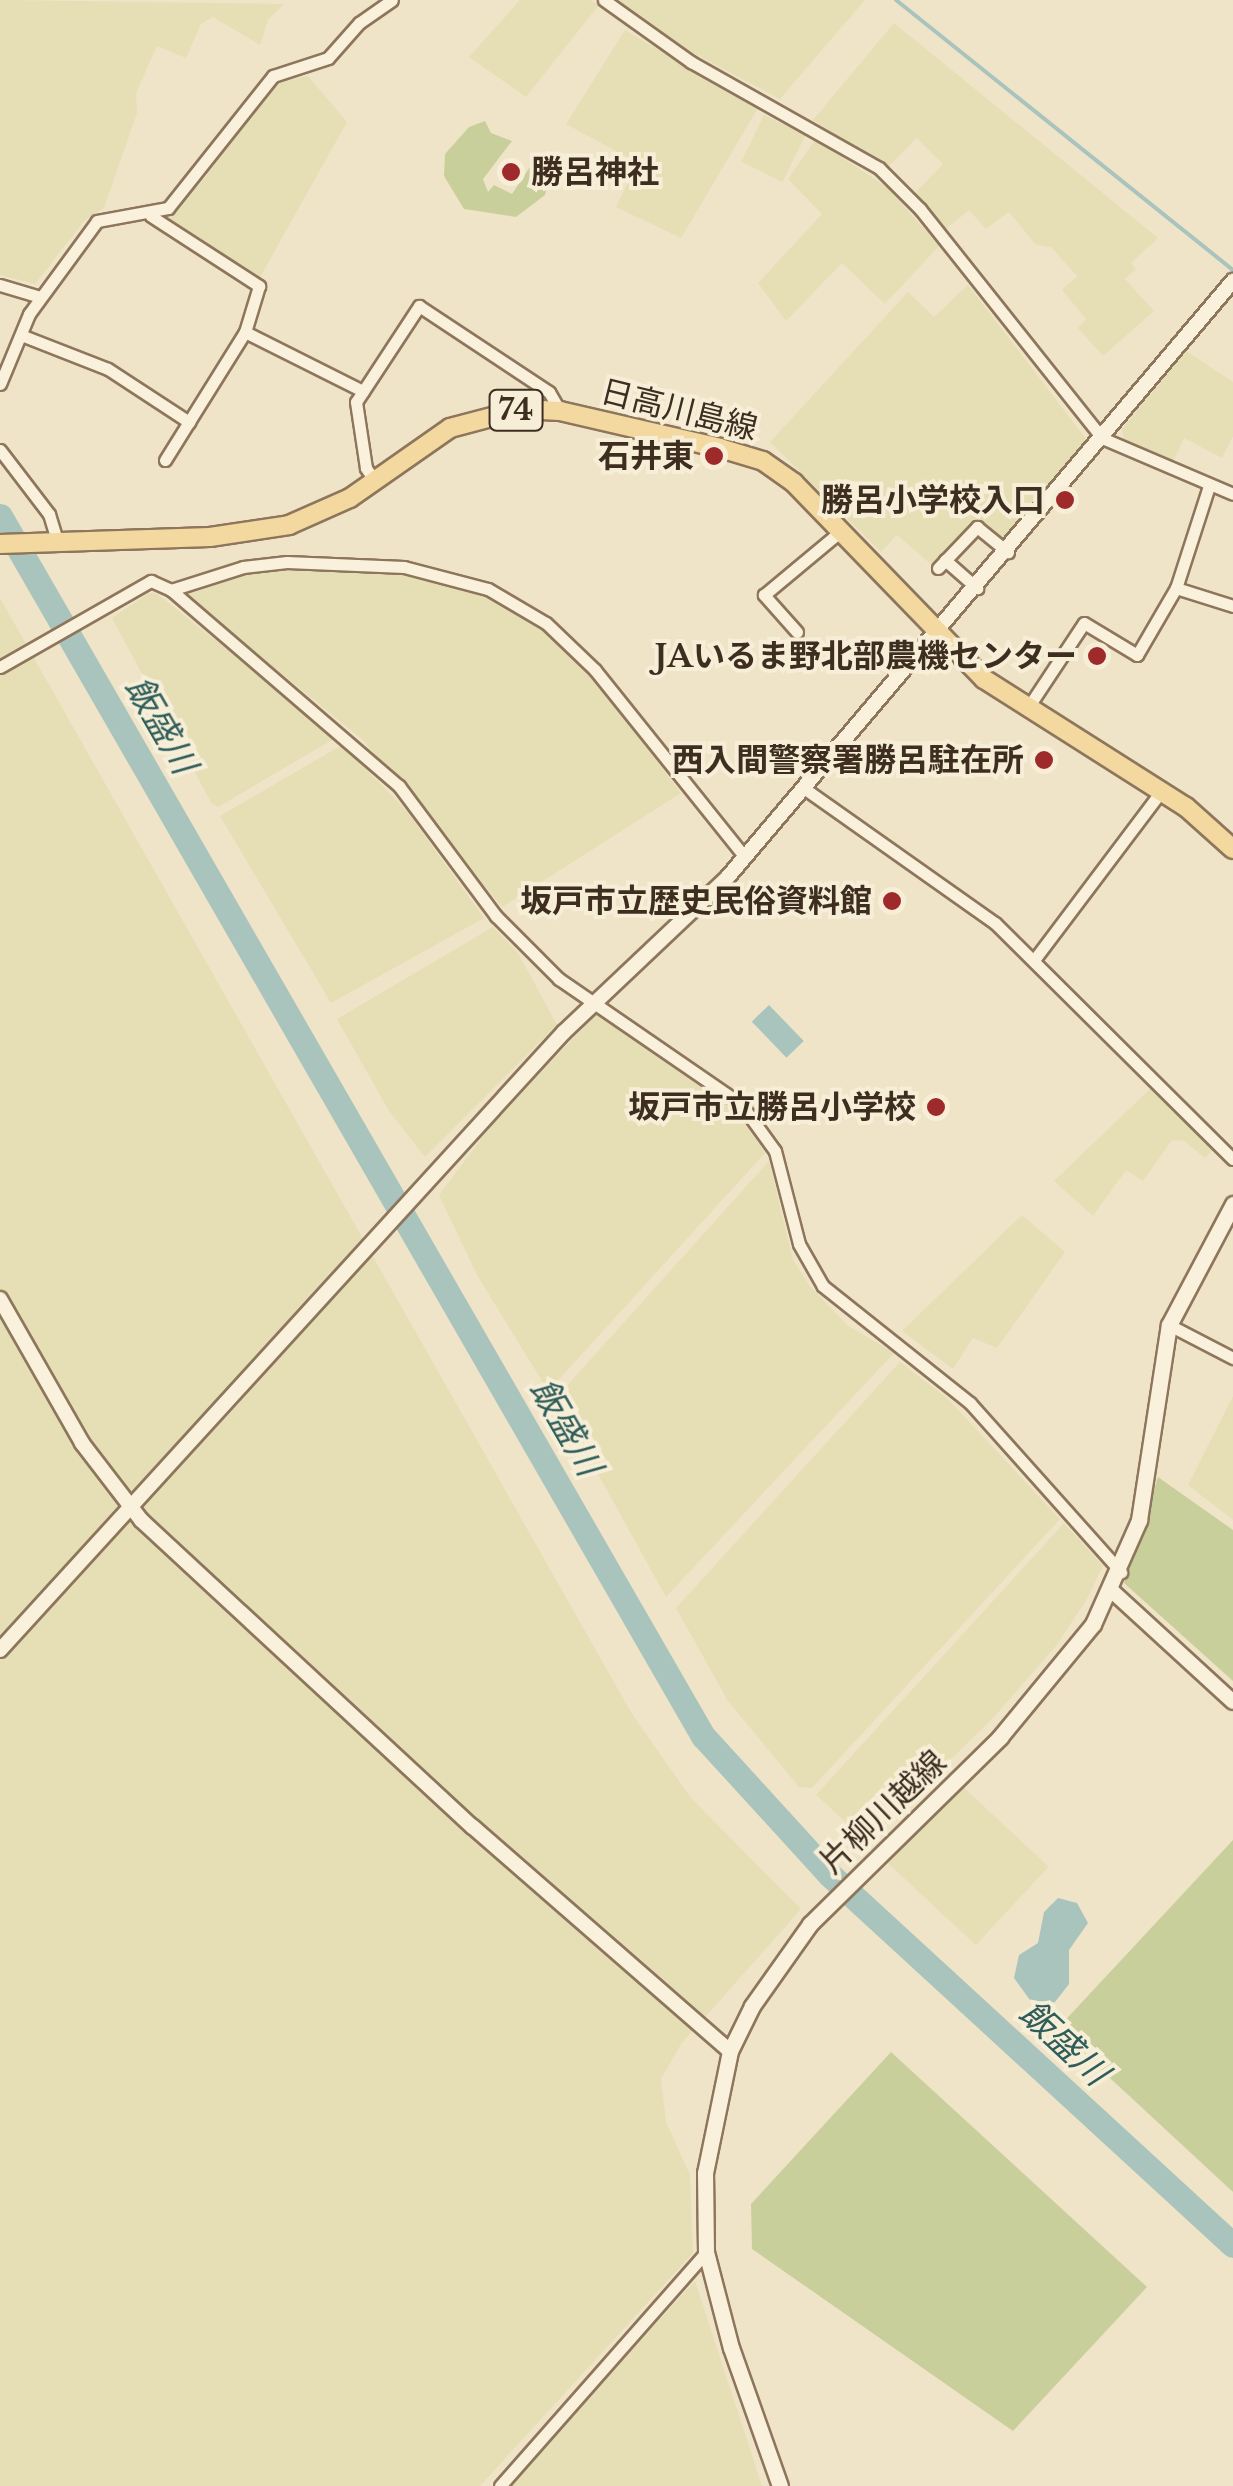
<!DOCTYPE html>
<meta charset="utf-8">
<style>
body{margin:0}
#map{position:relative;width:1233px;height:2486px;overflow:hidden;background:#f0e4c8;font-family:"Libre Baskerville","Noto Sans JP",serif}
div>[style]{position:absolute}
.farmland>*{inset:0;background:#e6deb5;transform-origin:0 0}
.green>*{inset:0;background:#c9cf9b}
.water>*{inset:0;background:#a9c4bc;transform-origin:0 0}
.stream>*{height:4px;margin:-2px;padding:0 2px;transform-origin:2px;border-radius:2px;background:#a9c4bc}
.river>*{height:25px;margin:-12.5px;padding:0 12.5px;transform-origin:12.5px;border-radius:12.5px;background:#a9c4bc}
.roads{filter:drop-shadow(2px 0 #8d765c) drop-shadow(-2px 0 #8d765c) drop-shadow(0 2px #8d765c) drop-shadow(0 -2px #8d765c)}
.minor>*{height:11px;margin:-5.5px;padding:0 5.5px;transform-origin:5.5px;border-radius:5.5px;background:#faf1dc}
.tertiary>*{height:14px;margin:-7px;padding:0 7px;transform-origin:7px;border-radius:7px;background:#faf1dc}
.secondary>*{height:15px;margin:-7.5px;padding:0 7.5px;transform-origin:7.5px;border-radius:7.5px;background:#faf1dc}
.primary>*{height:18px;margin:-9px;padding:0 9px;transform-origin:9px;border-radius:9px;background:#f3d9a0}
.dots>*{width:28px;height:28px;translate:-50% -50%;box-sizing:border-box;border:5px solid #f7eed8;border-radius:50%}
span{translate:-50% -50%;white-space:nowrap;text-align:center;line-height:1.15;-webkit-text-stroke:8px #f7eed8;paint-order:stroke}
.shield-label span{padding:2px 8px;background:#f7eed8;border:2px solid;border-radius:8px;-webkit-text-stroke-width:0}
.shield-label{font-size:30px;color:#3d2e20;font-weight:700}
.poi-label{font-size:32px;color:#3d2e20;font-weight:700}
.left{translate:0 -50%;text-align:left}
.right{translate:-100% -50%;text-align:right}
.street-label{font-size:32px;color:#3d2e20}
.water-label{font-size:35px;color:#2f5d5a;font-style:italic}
</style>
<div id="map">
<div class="farmland">
<i style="clip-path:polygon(0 0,284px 4px,268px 20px,260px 45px,213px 17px,201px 24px,186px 58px,157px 46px,136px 93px,137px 113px,104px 208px,85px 220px,35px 284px,0 275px)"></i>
<i style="clip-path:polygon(520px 0,591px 0,598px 6px,526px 97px,469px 57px)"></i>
<i style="clip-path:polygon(617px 0,865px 0,780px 99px,682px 47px)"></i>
<i style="clip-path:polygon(894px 23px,1158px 238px,1131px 263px,1136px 269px,1125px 279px,1154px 311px,1103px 356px,1078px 328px,1086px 319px,1062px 290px,1077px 276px,1051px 247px,1036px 245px,1009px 212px,986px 229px,969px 210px,946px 229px,915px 193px,943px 164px,917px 138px,887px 168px,813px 120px)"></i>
<i style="clip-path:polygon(625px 30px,758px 108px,681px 238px,616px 207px,638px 163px,566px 124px)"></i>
<i style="clip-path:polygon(308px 76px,347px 122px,259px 279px,163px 219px,205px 178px,272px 83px)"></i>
<i style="left:764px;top:115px;width:46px;height:52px;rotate:26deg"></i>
<i style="clip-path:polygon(815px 140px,887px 187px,939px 246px,885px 304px,842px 263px,786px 321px,758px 283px,822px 214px,788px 179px)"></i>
<i style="clip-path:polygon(968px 285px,1087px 440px,1001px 543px,976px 521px,933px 566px,897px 535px,881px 552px,770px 442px,908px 292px,934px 317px)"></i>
<i style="clip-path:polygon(1186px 351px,1233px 382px,1233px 436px,1222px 458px,1184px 438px,1173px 462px,1124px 442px,1122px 429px)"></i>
<i style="clip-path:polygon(266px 565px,404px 571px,486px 593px,553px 633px,581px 661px,681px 793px,502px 907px,363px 740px,179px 590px)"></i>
<i style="clip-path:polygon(149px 593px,157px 594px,337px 737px,218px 807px,212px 804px,112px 618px)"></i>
<i style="clip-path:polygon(0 598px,632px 1714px,691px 1798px,801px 1909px,681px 2044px,661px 2079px,666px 2122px,690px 2175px,693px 2253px,480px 2486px,0 2486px)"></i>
<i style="clip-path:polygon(342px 745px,406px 810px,484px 918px,331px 1003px,220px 816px)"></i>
<i style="clip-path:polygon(493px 927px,518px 953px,557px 1025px,425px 1157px,389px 1111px,337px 1019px)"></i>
<i style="clip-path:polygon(596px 1014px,732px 1106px,765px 1153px,552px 1387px,545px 1386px,477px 1275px,439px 1195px,491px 1126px)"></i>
<i style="clip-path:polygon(1150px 1089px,1213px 1150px,1205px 1158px,1183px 1140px,1171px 1141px,1143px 1181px,1126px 1170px,1093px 1216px,1054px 1181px)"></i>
<i style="clip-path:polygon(769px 1161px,793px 1260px,810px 1286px,847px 1325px,894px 1353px,666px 1597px,556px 1398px)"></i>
<i style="clip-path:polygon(1022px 1215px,1065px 1252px,997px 1348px,973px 1338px,953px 1369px,902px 1331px)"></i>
<i style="clip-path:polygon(900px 1362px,946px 1397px,1060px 1519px,812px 1788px,799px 1787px,728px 1701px,676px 1608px)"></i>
<i style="clip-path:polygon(1233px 1396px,1233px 1520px,1188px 1485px)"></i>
<i style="clip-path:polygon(1064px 1523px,1103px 1566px,1087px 1599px,1056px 1646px,994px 1717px,868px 1842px,816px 1795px)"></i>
<i style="left:961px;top:1785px;width:120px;height:107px;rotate:43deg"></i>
<i style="clip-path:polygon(695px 2281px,762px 2486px,508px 2486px)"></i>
</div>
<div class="green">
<i style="clip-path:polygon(485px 121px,491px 133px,512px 141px,483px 179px,488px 192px,494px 185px,512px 194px,538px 155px,553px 164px,545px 195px,516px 217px,464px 209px,444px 176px,445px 154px,469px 127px)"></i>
<i style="clip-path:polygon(1158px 1477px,1233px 1530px,1233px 1681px,1124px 1583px)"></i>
<i style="clip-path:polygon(1233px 1840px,1233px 2192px,1057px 2029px)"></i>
<i style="clip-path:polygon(891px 2052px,1147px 2287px,1013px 2431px,752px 2249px,751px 2204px)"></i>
</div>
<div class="water">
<i style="left:769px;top:1005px;width:50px;height:24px;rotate:46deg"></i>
<i style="clip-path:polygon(1058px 1898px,1077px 1903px,1088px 1923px,1069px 1950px,1069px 1984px,1055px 2002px,1043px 2004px,1030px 2000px,1014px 1978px,1019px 1955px,1038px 1943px,1044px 1912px)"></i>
</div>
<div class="stream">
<i style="left:896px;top:0;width:432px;rotate:38.7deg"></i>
</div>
<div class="river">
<i style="left:0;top:516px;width:1408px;rotate:60.05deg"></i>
<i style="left:703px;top:1736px;width:188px;rotate:47.6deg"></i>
<i style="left:830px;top:1875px;width:547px;rotate:42.56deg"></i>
</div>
<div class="roads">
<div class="minor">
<i style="left:604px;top:0;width:107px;rotate:35.5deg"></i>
<i style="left:691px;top:62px;width:216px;rotate:29.4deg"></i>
<i style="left:879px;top:168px;width:58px;rotate:45deg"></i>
<i style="left:920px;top:209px;width:293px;rotate:51.5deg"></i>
<i style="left:1102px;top:438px;width:142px;rotate:23.1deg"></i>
<i style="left:151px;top:216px;width:129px;rotate:32.9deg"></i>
<i style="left:259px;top:286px;width:48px;rotate:106.9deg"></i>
<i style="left:245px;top:332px;width:151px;rotate:122deg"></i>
<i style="left:0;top:285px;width:42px;rotate:16.7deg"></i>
<i style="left:245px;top:332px;width:132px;rotate:26.6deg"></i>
<i style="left:21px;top:335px;width:93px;rotate:21.3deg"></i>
<i style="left:108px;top:369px;width:97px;rotate:33.2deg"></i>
<i style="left:0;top:384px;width:76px;rotate:-67.5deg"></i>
<i style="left:29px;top:314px;width:115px;rotate:-53.8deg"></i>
<i style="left:97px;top:221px;width:72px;rotate:-10.4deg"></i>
<i style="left:168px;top:208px;width:169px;rotate:-51.5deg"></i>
<i style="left:273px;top:76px;width:58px;rotate:-18.1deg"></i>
<i style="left:328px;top:58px;width:47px;rotate:-48.5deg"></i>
<i style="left:359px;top:23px;width:40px;rotate:-34.9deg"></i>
<i style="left:0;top:450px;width:81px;rotate:52.6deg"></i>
<i style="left:49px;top:514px;width:27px;rotate:73deg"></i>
<i style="left:375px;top:481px;width:16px;rotate:-125deg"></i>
<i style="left:366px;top:468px;width:67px;rotate:-98.6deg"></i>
<i style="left:356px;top:402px;width:115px;rotate:-56.7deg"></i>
<i style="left:419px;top:306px;width:156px;rotate:33.5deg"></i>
<i style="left:549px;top:392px;width:22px;rotate:60deg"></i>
<i style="left:1209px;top:486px;width:107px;rotate:107.9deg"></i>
<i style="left:1176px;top:588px;width:60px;rotate:17.5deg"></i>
<i style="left:945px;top:560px;width:43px;rotate:41.2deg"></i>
<i style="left:938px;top:568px;width:57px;rotate:-46.4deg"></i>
<i style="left:977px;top:527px;width:40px;rotate:39deg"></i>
<i style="left:171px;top:590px;width:76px;rotate:-17.7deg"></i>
<i style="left:243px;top:567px;width:44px;rotate:-6.5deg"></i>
<i style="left:287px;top:562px;width:117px;rotate:2.4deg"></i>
<i style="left:404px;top:567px;width:87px;rotate:14.7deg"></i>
<i style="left:488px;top:589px;width:67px;rotate:30.4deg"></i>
<i style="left:546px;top:623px;width:68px;rotate:43.8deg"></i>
<i style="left:595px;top:670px;width:240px;rotate:51.3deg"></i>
<i style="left:797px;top:632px;width:50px;rotate:-131.7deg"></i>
<i style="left:764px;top:595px;width:102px;rotate:-39.8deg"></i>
<i style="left:0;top:667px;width:174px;rotate:-29.7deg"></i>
<i style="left:151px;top:581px;width:22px;rotate:24deg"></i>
<i style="left:171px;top:590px;width:301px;rotate:40.7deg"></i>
<i style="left:399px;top:786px;width:162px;rotate:53.3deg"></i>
<i style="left:496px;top:916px;width:89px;rotate:45deg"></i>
<i style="left:559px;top:979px;width:221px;rotate:34.5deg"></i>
<i style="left:741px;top:1104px;width:58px;rotate:54.1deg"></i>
<i style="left:775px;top:1151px;width:96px;rotate:75.5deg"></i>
<i style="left:799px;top:1244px;width:48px;rotate:60.3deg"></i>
<i style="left:823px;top:1286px;width:188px;rotate:38.5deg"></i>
<i style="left:970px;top:1403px;width:227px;rotate:48.2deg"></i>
<i style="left:1027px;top:709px;width:103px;rotate:-56.5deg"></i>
<i style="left:1084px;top:623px;width:62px;rotate:31.1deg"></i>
<i style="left:1137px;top:655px;width:78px;rotate:-59.8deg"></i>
<i style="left:805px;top:789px;width:232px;rotate:35.2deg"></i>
<i style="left:995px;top:923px;width:335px;rotate:44.8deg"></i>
<i style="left:1034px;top:960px;width:209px;rotate:-53deg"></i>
<i style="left:1169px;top:1325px;width:72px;rotate:27.3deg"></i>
<i style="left:500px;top:2486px;width:312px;rotate:-48.6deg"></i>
</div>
<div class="tertiary">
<i style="left:0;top:1299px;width:166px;rotate:60.3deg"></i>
<i style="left:82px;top:1443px;width:97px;rotate:52.5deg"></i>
<i style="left:141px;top:1520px;width:452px;rotate:42.8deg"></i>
<i style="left:473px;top:1827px;width:341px;rotate:41.1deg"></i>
<i style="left:1112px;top:1591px;width:164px;rotate:42.5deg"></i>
<i style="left:0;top:1650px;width:837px;rotate:-47.62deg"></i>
<i style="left:564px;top:1032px;width:224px;rotate:-43.4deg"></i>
<i style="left:727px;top:878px;width:783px;rotate:-49.72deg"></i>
</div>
<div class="secondary">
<i style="left:780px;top:2486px;width:146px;rotate:-109.5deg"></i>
<i style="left:731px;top:2348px;width:99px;rotate:-104.6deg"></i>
<i style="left:706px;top:2252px;width:79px;rotate:-90.7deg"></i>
<i style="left:705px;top:2173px;width:125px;rotate:-78.4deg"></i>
<i style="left:730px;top:2051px;width:50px;rotate:-63.9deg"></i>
<i style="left:752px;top:2006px;width:100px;rotate:-54.7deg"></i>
<i style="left:810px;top:1924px;width:267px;rotate:-44.5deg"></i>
<i style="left:1000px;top:1737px;width:146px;rotate:-50.5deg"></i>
<i style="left:1093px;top:1624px;width:114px;rotate:-66.1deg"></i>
<i style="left:1139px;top:1520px;width:197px;rotate:-81.3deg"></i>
<i style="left:1169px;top:1325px;width:137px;rotate:-62.1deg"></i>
</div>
<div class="primary">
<i style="left:0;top:544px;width:210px;rotate:-1.9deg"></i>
<i style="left:210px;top:537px;width:80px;rotate:-8.6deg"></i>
<i style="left:289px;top:525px;width:67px;rotate:-23.9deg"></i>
<i style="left:350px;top:498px;width:122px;rotate:-35deg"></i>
<i style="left:450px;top:428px;width:74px;rotate:-14.8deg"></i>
<i style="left:522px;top:409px;width:38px;rotate:3deg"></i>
<i style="left:560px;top:411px;width:164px;rotate:13deg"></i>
<i style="left:720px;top:448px;width:45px;rotate:16.8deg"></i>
<i style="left:763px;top:461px;width:38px;rotate:35deg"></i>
<i style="left:794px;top:483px;width:273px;rotate:45.9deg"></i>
<i style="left:984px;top:679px;width:239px;rotate:32.4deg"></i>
<i style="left:1186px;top:807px;width:63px;rotate:41.8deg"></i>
</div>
</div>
<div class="dots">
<i style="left:511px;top:172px;background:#9e2a2b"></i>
<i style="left:714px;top:456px;background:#9e2a2b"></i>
<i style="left:1065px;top:500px;background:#9e2a2b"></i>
<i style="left:1097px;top:656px;background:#9e2a2b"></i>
<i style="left:1044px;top:760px;background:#9e2a2b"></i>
<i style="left:892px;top:901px;background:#9e2a2b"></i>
<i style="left:936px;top:1107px;background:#9e2a2b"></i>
</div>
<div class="shield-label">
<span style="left:516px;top:410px">74</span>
</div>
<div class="poi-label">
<span class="left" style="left:531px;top:172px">勝呂神社</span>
<span class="right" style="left:694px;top:456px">石井東</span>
<span class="right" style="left:1045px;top:500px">勝呂小学校入口</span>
<span class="right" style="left:1077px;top:656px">JAいるま野北部農機センター</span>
<span class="right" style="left:1024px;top:760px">西入間警察署勝呂駐在所</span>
<span class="right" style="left:872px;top:901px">坂戸市立歴史民俗資料館</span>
<span class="right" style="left:916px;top:1107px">坂戸市立勝呂小学校</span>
</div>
<div class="street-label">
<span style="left:679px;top:410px;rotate:14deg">日高川島線</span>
<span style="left:883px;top:1812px;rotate:-44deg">片柳川越線</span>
</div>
<div class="water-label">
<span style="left:161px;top:725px;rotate:60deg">飯盛川</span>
<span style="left:566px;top:1427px;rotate:60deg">飯盛川</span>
<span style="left:1064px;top:2043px;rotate:43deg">飯盛川</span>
</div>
</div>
